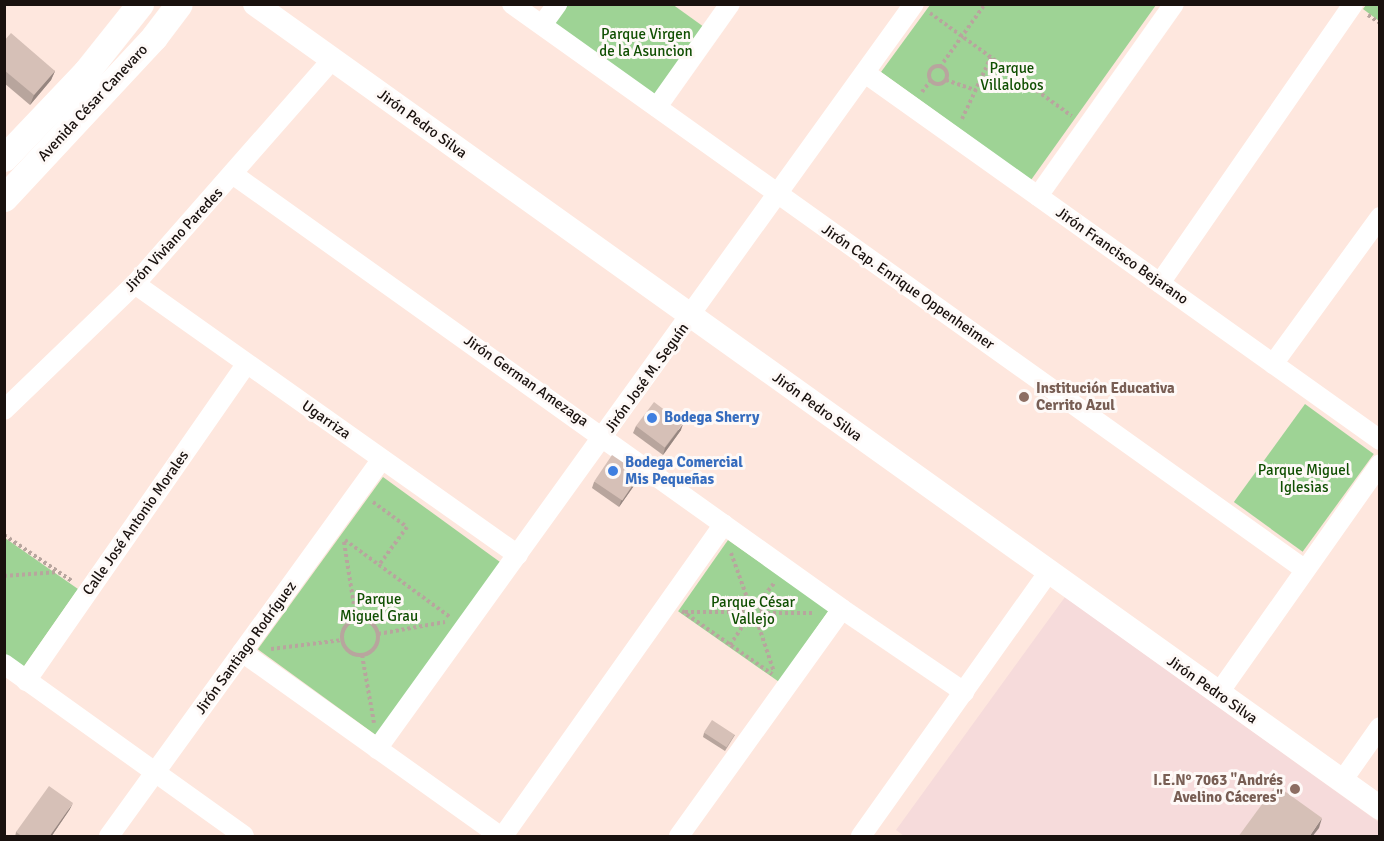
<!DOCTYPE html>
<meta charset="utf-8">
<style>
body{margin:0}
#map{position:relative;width:1384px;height:841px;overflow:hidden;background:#fee7de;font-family:Signika,sans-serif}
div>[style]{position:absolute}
.education>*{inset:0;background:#f6dbdb}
.green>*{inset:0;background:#9ed395;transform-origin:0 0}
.path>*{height:4px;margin-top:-2px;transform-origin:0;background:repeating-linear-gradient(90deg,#b8a59e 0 3px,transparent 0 6px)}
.path>.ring{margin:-2px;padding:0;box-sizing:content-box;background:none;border:4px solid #b8a59e;border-radius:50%}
.minor>*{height:20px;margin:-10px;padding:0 10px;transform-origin:10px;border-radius:10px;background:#fff}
.tertiary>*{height:24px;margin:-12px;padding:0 12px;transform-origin:12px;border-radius:12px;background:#fff}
.secondary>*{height:27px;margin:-13.5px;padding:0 13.5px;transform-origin:13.5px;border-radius:13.5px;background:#fff}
.wall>*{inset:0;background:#b8a59d}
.shaded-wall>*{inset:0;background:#968680}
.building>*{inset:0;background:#d6c0b7;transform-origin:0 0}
.dots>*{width:16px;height:16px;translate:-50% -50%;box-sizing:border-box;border:3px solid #fef9f7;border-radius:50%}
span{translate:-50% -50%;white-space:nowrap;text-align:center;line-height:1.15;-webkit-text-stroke:6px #fef9f7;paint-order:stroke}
.park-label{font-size:15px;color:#104f02}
.street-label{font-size:15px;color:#19110e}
.education-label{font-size:15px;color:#785e54;font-weight:700}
.left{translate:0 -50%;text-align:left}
.right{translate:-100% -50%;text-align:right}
.shop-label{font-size:15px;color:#366cbe;font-weight:700}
.frame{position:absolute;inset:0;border:6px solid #19110e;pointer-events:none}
</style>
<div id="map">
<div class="education">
<i style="clip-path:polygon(1065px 597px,1380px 823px,1379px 836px,904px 836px,896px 830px)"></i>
</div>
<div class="green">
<i style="clip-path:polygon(672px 4px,704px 27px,654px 97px,553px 24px,567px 5px)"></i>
<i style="clip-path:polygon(930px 5px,1156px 5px,1031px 180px,881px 72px)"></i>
<i style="clip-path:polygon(1366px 5px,1379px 5px,1379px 21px,1363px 9px)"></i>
<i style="left:1305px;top:404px;width:85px;height:121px;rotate:36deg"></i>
<i style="left:383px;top:477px;width:148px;height:213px;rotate:36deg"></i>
<i style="clip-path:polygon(5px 538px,78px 589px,22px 669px,5px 656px)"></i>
<i style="left:728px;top:540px;width:123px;height:87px;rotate:35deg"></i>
</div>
<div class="path">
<i style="left:930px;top:13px;width:175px;rotate:36deg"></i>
<i style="left:1368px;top:15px;width:14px;rotate:34deg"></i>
<i class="ring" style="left:929px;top:66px;width:14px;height:14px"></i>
<i style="left:940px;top:67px;width:77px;rotate:-54.5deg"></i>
<i style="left:946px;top:80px;width:31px;rotate:19deg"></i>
<i style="left:922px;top:92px;width:15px;rotate:-53deg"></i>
<i style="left:962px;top:119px;width:68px;rotate:-64.9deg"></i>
<i style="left:373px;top:502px;width:42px;rotate:36.3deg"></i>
<i style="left:407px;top:527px;width:47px;rotate:126.4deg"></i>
<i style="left:4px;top:535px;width:82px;rotate:34.1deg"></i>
<i style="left:345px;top:540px;width:130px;rotate:36.3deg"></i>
<i style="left:344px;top:542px;width:78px;rotate:81.1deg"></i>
<i style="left:731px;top:553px;width:53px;rotate:70.2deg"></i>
<i style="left:4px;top:576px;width:54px;rotate:-4.2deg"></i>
<i class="ring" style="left:742px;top:603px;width:16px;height:16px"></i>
<i style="left:757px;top:605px;width:29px;rotate:-52deg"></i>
<i style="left:682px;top:611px;width:110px;rotate:35deg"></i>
<i style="left:685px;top:612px;width:57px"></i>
<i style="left:761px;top:613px;width:54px"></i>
<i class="ring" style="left:342px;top:619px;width:32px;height:32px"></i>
<i style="left:757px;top:621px;width:54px;rotate:71.6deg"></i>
<i style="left:378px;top:634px;width:68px;rotate:-10.2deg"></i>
<i style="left:730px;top:645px;width:29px;rotate:-56deg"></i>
<i style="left:271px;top:649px;width:72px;rotate:-7.2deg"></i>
<i style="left:362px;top:655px;width:69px;rotate:80deg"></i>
</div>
<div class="minor">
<i style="left:512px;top:4px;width:973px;rotate:35.5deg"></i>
<i style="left:542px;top:25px;width:26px;rotate:-54deg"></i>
<i style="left:865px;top:73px;width:632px;rotate:35.47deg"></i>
<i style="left:657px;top:107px;width:126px;rotate:-54.7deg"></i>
<i style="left:234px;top:175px;width:747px;rotate:35.52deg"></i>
<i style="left:842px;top:609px;width:148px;rotate:34.2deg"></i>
<i style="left:1038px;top:196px;width:235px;rotate:-54.7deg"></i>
<i style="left:1160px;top:283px;width:339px;rotate:-55.3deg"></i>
<i style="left:135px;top:284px;width:469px;rotate:35.3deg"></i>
<i style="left:1273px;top:364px;width:182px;rotate:-53.9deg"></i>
<i style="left:4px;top:410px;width:182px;rotate:-43.9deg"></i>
<i style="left:135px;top:284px;width:298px;rotate:-48.7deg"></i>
<i style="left:242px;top:652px;width:317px;rotate:35.5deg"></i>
<i style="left:4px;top:664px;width:295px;rotate:35.6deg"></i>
<i style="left:26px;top:681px;width:385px;rotate:-55.2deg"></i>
<i style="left:1218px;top:694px;width:281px;rotate:-54.8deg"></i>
<i style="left:377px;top:749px;width:918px;rotate:-54.22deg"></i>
<i style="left:1342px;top:781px;width:66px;rotate:-54.9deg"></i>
<i style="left:109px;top:836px;width:465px;rotate:-54.1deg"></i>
<i style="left:503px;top:836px;width:382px;rotate:-54.7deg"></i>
<i style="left:679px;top:836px;width:279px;rotate:-54.3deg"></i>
<i style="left:861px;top:836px;width:323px;rotate:-54.6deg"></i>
</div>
<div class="tertiary">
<i style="left:255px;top:4px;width:1383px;rotate:35.55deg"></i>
</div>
<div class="secondary">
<i style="left:4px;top:158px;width:119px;rotate:-46.4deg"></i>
<i style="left:86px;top:72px;width:87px;rotate:-51.5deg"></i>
<i style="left:4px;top:198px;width:220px;rotate:-47deg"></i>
<i style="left:154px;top:37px;width:41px;rotate:-52.9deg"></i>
</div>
<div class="wall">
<i style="clip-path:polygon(4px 41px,55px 71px,51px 80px,30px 105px,4px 83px)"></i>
<i style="clip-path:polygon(636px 426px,681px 430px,663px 455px,633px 433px)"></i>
<i style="clip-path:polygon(640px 474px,638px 480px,619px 507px,592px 488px,594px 482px)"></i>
<i style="clip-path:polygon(704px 733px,735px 735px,725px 751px,703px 737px)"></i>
<i style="clip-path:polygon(70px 809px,51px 837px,15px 837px,16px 832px)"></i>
</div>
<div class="shaded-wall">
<i style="clip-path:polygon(55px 71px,51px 80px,30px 105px,34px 95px)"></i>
<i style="clip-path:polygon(683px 424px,681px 430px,663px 455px,665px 448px)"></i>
<i style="clip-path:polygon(640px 474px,638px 480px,619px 507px,621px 501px)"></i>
<i style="clip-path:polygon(73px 803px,70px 809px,51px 837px,49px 837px)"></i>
<i style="clip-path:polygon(1322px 818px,1319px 828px,1312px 837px,1309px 837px)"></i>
</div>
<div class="building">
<i style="clip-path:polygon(11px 33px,55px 71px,34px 95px,4px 70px,4px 41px)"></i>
<i style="left:654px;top:402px;width:36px;height:30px;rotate:37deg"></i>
<i style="left:612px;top:455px;width:34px;height:32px;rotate:34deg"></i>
<i style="left:712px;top:720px;width:27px;height:15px;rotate:33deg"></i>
<i style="clip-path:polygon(1276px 785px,1322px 818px,1309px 837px,1238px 837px)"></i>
<i style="clip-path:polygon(49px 786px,73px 803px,49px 837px,23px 837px,16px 832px)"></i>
</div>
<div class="dots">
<i style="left:1024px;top:397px;background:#8d6e63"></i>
<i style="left:652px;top:418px;background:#3f7fe0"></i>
<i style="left:613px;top:471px;background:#3f7fe0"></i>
<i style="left:1295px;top:789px;background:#8d6e63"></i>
</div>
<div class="park-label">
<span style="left:646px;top:43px">Parque Virgen<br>de la Asuncion</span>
<span style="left:1012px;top:77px">Parque<br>Villalobos</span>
<span style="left:1304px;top:479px">Parque Miguel<br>Iglesias</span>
<span style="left:379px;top:608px">Parque<br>Miguel Grau</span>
<span style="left:753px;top:611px">Parque César<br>Vallejo</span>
</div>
<div class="street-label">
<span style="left:93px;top:103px;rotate:-47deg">Avenida César Canevaro</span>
<span style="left:422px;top:124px;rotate:36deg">Jirón Pedro Silva</span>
<span style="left:174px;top:240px;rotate:-47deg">Jirón Viviano Paredes</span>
<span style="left:1122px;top:256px;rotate:35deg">Jirón Francisco Bejarano</span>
<span style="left:908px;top:287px;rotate:35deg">Jirón Cap. Enrique Oppenheimer</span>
<span style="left:647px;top:378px;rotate:-54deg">Jirón José M. Seguín</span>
<span style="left:526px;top:381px;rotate:35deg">Jirón German Amezaga</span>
<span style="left:817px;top:407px;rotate:36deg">Jirón Pedro Silva</span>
<span style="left:326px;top:420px;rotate:35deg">Ugarriza</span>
<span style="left:136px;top:523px;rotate:-55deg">Calle José Antonio Morales</span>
<span style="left:246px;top:648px;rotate:-54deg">Jirón Santiago Rodríguez</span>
<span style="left:1212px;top:690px;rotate:35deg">Jirón Pedro Silva</span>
</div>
<div class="education-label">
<span class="left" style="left:1036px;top:397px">Institución Educativa<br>Cerrito Azul</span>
<span class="right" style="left:1283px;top:789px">I.E.N° 7063 "Andrés<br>Avelino Cáceres"</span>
</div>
<div class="shop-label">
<span class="left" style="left:664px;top:418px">Bodega Sherry</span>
<span class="left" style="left:625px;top:471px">Bodega Comercial<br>Mis Pequeñas</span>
</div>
<div class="frame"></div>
</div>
